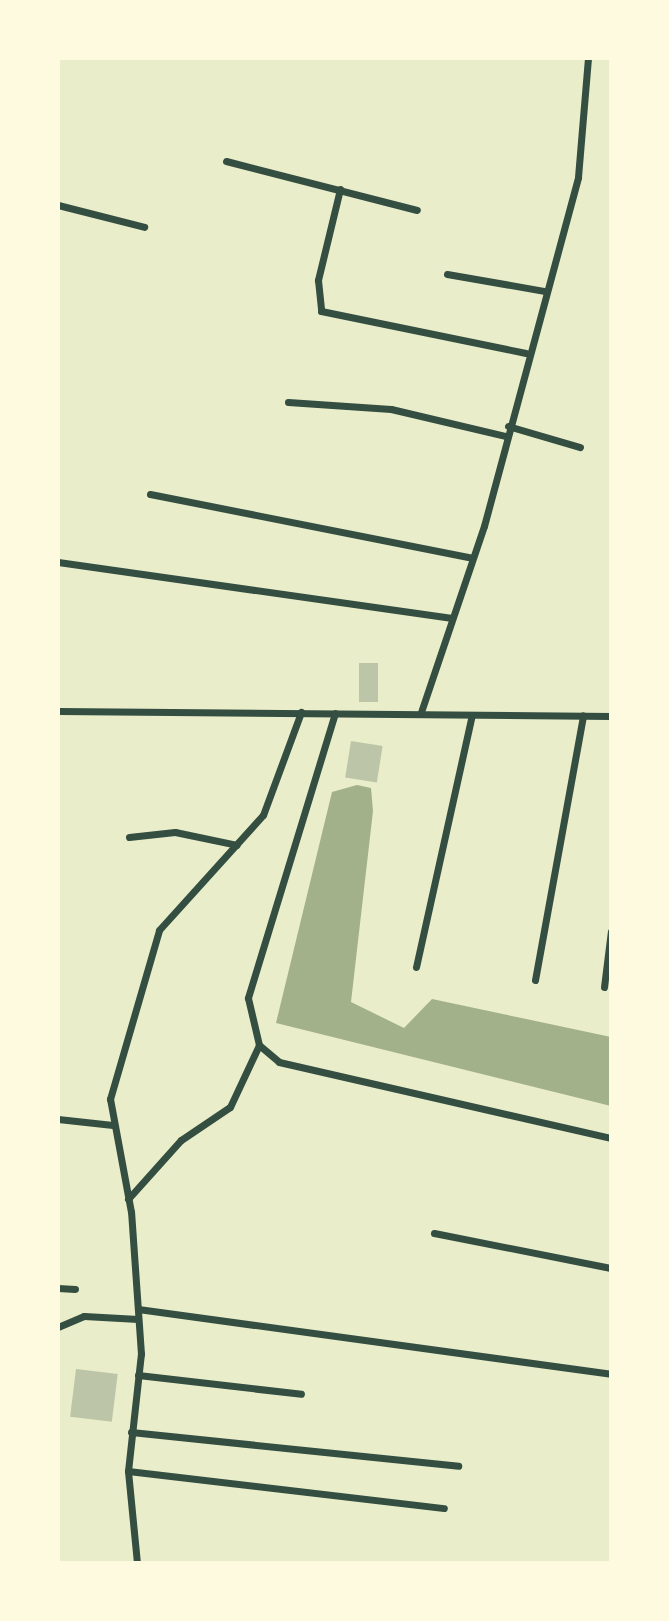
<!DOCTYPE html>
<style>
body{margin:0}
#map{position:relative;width:669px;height:1621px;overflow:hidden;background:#e9edc9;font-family:"Sofia Sans Condensed",sans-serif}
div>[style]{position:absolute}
.water>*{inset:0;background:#a3b18a}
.building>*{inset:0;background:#bcc5a7;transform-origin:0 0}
.minor>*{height:7px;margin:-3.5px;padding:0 3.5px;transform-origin:3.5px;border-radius:3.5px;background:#344e41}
span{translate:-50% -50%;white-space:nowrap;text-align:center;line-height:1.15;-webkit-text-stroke:8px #fefae0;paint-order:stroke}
.frame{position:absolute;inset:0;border:60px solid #fefae0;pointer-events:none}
</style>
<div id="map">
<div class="water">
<i style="clip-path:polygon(357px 785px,371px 788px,373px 811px,351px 1002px,404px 1028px,432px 999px,611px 1037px,611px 1106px,276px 1023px,332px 792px)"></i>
</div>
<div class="building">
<i style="left:359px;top:663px;width:19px;height:39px"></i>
<i style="left:351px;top:741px;width:32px;height:37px;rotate:9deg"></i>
<i style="left:76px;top:1369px;width:42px;height:48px;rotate:7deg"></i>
</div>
<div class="minor">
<i style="left:226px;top:161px;width:197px;rotate:14.4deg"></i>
<i style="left:340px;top:189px;width:94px;rotate:103.6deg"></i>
<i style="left:318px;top:280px;width:31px;rotate:84deg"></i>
<i style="left:321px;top:311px;width:209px;rotate:11.6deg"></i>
<i style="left:58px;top:205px;width:89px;rotate:14.3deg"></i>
<i style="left:447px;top:274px;width:98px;rotate:9.9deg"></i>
<i style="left:288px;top:402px;width:103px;rotate:3.9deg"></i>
<i style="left:391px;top:409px;width:117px;rotate:13.3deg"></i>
<i style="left:508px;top:426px;width:75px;rotate:16.3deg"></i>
<i style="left:150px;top:494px;width:328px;rotate:11.2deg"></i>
<i style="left:58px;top:562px;width:398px;rotate:8.1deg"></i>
<i style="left:58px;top:711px;width:553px;rotate:0.52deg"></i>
<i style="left:421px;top:712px;width:196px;rotate:-71.3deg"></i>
<i style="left:484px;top:526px;width:361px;rotate:-74.9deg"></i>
<i style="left:578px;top:177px;width:119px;rotate:-85.2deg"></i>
<i style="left:335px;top:713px;width:298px;rotate:107deg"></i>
<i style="left:248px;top:998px;width:48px;rotate:76.8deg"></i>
<i style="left:259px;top:1045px;width:26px;rotate:40deg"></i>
<i style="left:279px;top:1062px;width:341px;rotate:12.9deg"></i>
<i style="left:129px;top:837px;width:46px;rotate:-6.2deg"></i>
<i style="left:175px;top:832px;width:63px;rotate:11.8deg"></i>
<i style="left:416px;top:967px;width:258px;rotate:-77.5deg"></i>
<i style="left:535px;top:980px;width:269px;rotate:-79.7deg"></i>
<i style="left:604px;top:987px;width:56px;rotate:-82.9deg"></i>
<i style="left:58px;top:1119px;width:55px;rotate:6.2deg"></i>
<i style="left:128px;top:1199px;width:79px;rotate:-48.1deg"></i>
<i style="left:181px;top:1140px;width:59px;rotate:-34deg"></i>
<i style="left:230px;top:1107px;width:68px;rotate:-64.9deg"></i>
<i style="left:434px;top:1233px;width:180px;rotate:11.2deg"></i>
<i style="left:58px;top:1288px;width:17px;rotate:3deg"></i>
<i style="left:138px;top:1309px;width:477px;rotate:7.8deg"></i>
<i style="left:58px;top:1327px;width:28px;rotate:-23deg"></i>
<i style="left:84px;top:1316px;width:54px;rotate:3.2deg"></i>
<i style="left:138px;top:1375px;width:164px;rotate:6.6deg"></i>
<i style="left:131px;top:1432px;width:329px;rotate:5.9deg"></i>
<i style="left:128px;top:1471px;width:318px;rotate:6.7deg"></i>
<i style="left:137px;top:1563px;width:92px;rotate:-95.6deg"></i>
<i style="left:128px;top:1471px;width:118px;rotate:-83.7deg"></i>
<i style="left:141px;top:1354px;width:142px;rotate:-94deg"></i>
<i style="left:131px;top:1212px;width:115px;rotate:-100.5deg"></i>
<i style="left:110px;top:1099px;width:176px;rotate:-73.8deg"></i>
<i style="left:159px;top:930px;width:155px;rotate:-47.9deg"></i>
<i style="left:263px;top:815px;width:110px;rotate:-69.7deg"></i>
</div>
<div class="frame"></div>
</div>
